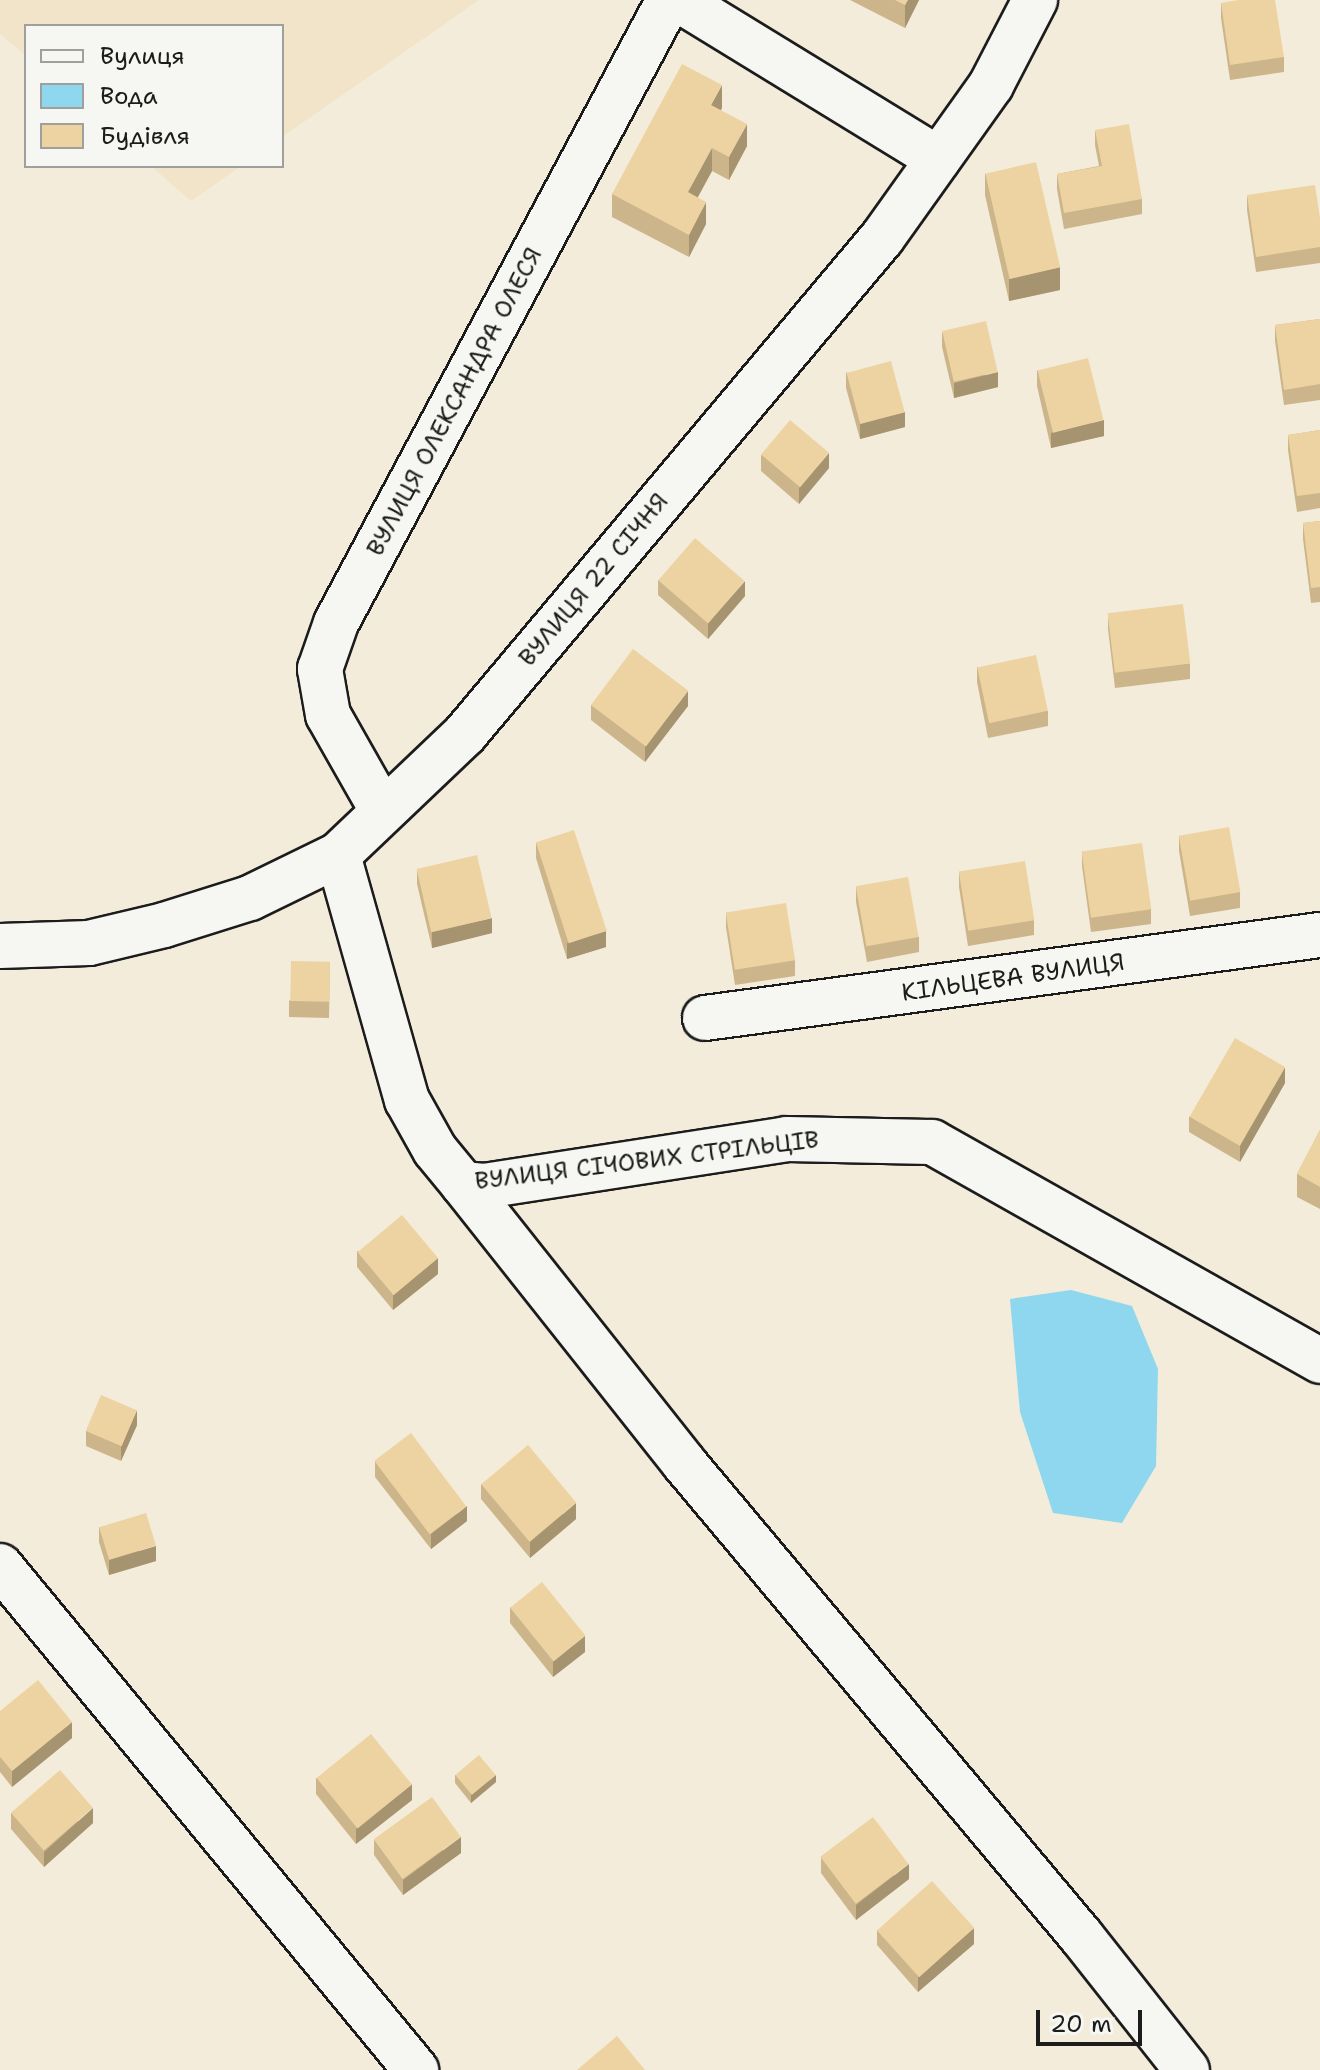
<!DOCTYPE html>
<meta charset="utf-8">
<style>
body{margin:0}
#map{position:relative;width:1320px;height:2070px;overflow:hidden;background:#f3ecda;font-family:"Shantell Sans",sans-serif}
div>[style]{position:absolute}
.built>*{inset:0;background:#f1e4c9}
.water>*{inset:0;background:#8ed7ef}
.roads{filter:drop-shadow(2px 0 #1c1c1c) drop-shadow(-2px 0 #1c1c1c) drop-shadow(0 2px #1c1c1c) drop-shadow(0 -2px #1c1c1c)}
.minor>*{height:44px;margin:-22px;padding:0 22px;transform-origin:22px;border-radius:22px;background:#f6f6f2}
.wall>*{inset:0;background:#ccb58b}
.shaded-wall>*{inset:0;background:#a69471}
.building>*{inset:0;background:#edd3a2;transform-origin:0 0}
span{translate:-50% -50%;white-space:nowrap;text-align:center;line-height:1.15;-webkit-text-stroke:6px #f6f6f2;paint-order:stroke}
.street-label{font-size:24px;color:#1c1c1c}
.legend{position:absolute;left:24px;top:24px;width:260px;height:144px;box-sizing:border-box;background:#f6f6f2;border:2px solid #9f9f9c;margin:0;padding:10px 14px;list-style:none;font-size:24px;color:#1c1c1c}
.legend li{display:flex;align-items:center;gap:16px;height:40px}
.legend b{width:40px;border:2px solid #9f9f9c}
.scale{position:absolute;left:1036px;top:2010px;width:106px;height:36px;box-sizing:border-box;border:4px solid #1c1c1c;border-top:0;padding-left:10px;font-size:24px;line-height:28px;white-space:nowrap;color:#1c1c1c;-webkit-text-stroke:6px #f6f6f2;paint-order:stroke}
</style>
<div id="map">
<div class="built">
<i style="clip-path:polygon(0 0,479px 0,282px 137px,282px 26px,26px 26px,26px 56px,0 34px)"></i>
<i style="clip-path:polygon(151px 166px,241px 166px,191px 201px)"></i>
</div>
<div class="water">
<i style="clip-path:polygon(1071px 1290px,1132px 1306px,1158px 1369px,1156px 1466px,1122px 1523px,1053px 1513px,1020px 1412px,1010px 1299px)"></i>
</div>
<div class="roads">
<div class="minor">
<i style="left:679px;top:0;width:304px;rotate:31.5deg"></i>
<i style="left:382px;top:810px;width:109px;rotate:-119.6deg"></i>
<i style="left:328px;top:715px;width:47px;rotate:-99.9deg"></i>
<i style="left:320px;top:669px;width:49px;rotate:-70.8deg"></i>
<i style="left:336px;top:623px;width:706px;rotate:-61.88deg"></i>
<i style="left:338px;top:855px;width:255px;rotate:74.3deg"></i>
<i style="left:407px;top:1100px;width:57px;rotate:60.8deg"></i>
<i style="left:435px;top:1150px;width:44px;rotate:50.5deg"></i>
<i style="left:463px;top:1184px;width:21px;rotate:5deg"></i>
<i style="left:484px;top:1186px;width:306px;rotate:-8.8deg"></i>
<i style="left:786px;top:1139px;width:146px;rotate:1.2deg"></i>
<i style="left:932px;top:1142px;width:446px;rotate:29.4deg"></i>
<i style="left:0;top:946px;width:89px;rotate:-1.9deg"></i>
<i style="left:89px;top:943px;width:77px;rotate:-13.5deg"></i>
<i style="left:164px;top:925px;width:90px;rotate:-17.4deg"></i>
<i style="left:250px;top:898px;width:98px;rotate:-26deg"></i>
<i style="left:338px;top:855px;width:175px;rotate:-43.6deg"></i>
<i style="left:465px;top:734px;width:648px;rotate:-49.95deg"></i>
<i style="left:882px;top:238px;width:188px;rotate:-54.5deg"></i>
<i style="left:991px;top:85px;width:96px;rotate:-62.6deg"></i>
<i style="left:705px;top:1018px;width:621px;rotate:-7.69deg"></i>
<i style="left:463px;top:1184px;width:356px;rotate:51.6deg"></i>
<i style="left:684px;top:1463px;width:618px;rotate:49.99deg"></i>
<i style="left:1081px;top:1936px;width:171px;rotate:51.7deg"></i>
<i style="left:0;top:1566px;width:654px;rotate:50.46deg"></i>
</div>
</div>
<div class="wall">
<i style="clip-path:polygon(850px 0,919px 0,905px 28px)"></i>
<i style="clip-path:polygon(1221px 3px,1284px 57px,1284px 72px,1230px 80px,1221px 18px)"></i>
<i style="clip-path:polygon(722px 108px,721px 110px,747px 146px,729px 180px,712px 171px,698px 197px,706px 224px,689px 257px,612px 217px,612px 194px)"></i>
<i style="clip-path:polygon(1095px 130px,1142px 199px,1142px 214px,1064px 229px,1057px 189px,1057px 174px,1099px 166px,1095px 145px)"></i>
<i style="clip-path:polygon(985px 173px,1060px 290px,1009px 301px,985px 195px)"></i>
<i style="clip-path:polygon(1247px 195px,1320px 218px,1320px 263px,1256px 272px,1247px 210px)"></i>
<i style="clip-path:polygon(1320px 319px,1320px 400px,1284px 405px,1275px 341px,1275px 325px)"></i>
<i style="clip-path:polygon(942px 332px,998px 387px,954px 398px,942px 347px)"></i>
<i style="clip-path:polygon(1037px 370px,1104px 436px,1051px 448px,1037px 386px)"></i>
<i style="clip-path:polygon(846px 372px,905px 427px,860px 439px,846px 388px)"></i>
<i style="clip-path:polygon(1320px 430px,1320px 508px,1297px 512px,1288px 450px,1288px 435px)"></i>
<i style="clip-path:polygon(761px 455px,829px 468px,799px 504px,761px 471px)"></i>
<i style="clip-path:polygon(1320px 521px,1320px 602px,1311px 603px,1303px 539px,1303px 523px)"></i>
<i style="clip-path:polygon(658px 580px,745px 596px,708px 639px,658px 595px)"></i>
<i style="clip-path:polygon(1108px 613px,1190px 664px,1190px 679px,1115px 688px,1108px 629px)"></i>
<i style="clip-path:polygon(977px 667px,1048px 711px,1048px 726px,988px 738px,977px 682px)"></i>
<i style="clip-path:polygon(591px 705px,688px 706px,645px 762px,591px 720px)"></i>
<i style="clip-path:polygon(1179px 836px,1240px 892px,1240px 908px,1190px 916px,1179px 851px)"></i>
<i style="clip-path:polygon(536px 842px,606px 947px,567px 959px,536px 858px)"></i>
<i style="clip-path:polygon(1082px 851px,1151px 909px,1151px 924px,1091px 932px,1082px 866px)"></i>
<i style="clip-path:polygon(417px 869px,492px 933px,432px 948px,417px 884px)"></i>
<i style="clip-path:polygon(959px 872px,1034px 920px,1034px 935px,968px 946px,959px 887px)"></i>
<i style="clip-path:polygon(856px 887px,919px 937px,919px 952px,867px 962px,856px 902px)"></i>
<i style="clip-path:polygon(726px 912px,795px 960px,795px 976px,735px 985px,726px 927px)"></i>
<i style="clip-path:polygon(330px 962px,329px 1018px,289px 1017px,289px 1001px)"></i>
<i style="clip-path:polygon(1285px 1083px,1240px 1162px,1189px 1132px,1189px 1117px)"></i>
<i style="clip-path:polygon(1320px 1130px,1320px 1209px,1297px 1197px,1297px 1174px)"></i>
<i style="clip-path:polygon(357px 1251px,438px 1274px,393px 1310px,357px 1267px)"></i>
<i style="clip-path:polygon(137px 1425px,121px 1461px,86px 1446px,86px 1431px)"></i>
<i style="clip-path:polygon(375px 1461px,467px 1521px,431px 1549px,375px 1477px)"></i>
<i style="clip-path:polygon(481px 1484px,576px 1519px,530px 1558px,481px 1499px)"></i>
<i style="clip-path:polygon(99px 1527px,156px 1561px,109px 1575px,99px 1542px)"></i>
<i style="clip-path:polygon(510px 1607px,585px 1652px,553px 1677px,510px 1623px)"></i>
<i style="clip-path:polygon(0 1711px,72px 1738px,12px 1787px,0 1772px)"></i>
<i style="clip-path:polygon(455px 1775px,496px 1782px,471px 1803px,455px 1783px)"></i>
<i style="clip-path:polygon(316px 1778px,412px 1800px,356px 1844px,316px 1794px)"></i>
<i style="clip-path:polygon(11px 1813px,93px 1823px,44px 1867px,11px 1829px)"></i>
<i style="clip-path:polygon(374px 1840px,461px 1853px,403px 1895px,374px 1855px)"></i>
<i style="clip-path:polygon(821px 1857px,909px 1879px,856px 1920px,821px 1873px)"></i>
<i style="clip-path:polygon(877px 1930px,974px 1944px,918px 1992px,877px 1945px)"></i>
</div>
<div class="shaded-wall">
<i style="clip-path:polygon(908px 0,919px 0,905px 28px,905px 5px)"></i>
<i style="clip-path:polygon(722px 85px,722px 108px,711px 127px,711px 105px)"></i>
<i style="clip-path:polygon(747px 124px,747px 146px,729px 180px,729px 157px)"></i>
<i style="clip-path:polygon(712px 148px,712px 171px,688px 215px,688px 192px)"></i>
<i style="clip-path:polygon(706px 202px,706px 224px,689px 257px,689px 235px)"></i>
<i style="clip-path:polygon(1060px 267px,1060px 290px,1009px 301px,1009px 279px)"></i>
<i style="clip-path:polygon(998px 372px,998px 387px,954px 398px,954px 383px)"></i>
<i style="clip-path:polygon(905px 412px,905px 427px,860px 439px,860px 423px)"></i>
<i style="clip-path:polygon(1104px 420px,1104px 436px,1051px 448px,1051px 433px)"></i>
<i style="clip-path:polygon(829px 453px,829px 468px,799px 504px,799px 488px)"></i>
<i style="clip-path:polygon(745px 581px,745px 596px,708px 639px,708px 623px)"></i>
<i style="clip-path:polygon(688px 691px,688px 706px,645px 762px,645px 747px)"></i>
<i style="clip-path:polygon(492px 918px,492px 933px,432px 948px,432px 932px)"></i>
<i style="clip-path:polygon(606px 931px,606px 947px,567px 959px,567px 943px)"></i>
<i style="clip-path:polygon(1285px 1067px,1285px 1083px,1240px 1162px,1240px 1146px)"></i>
<i style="clip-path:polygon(438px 1258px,438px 1274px,393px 1310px,393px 1295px)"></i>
<i style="clip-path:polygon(137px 1410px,137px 1425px,121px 1461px,121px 1446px)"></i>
<i style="clip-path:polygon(576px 1503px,576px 1519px,530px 1558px,530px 1542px)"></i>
<i style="clip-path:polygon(467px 1506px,467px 1521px,431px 1549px,431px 1534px)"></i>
<i style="clip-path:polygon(156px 1546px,156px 1561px,109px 1575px,109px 1560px)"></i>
<i style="clip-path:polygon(585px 1636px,585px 1652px,553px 1677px,553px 1661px)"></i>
<i style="clip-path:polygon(72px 1722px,72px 1738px,12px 1787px,12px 1771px)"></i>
<i style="clip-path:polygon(496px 1775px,496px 1782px,471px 1803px,471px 1795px)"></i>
<i style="clip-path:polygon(412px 1784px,412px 1800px,356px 1844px,356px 1829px)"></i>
<i style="clip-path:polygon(93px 1808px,93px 1823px,44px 1867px,44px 1852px)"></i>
<i style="clip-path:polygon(461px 1837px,461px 1853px,403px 1895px,403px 1880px)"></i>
<i style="clip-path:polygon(909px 1864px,909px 1879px,856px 1920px,856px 1905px)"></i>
<i style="clip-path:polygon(974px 1928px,974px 1944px,918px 1992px,918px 1977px)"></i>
</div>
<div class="building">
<i style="clip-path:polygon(895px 0,908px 0,905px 5px)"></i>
<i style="clip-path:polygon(1238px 0,1275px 0,1284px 57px,1230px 65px,1221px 3px)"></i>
<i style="clip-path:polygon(682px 64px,722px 85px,711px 105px,747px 124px,729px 157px,712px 148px,688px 192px,706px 202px,689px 235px,612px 194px)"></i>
<i style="clip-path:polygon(1129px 124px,1142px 199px,1064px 213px,1057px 174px,1102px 166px,1095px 130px)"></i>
<i style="left:1036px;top:162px;width:108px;height:52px;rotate:77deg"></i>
<i style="clip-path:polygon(1315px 185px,1320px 218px,1320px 247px,1256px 257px,1247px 195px)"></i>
<i style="clip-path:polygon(1320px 319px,1320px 384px,1284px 390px,1275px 325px)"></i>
<i style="left:986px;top:321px;width:52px;height:45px;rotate:77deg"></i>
<i style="left:1088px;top:358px;width:64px;height:52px;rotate:76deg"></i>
<i style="left:891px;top:361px;width:53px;height:46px;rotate:75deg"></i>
<i style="left:790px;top:420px;width:51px;height:45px;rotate:40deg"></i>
<i style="clip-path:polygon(1320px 430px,1320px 493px,1297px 496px,1288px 435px)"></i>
<i style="clip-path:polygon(1320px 521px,1320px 587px,1311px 588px,1303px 523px)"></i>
<i style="left:695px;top:538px;width:66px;height:56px;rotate:41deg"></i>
<i style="left:1183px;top:604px;width:60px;height:76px;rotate:83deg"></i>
<i style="left:633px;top:649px;width:69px;height:70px;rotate:37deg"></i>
<i style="left:1036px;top:655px;width:57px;height:60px;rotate:78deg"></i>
<i style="left:1229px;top:827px;width:66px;height:51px;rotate:80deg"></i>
<i style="left:574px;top:830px;width:106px;height:40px;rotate:72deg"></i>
<i style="left:1142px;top:843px;width:67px;height:61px;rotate:82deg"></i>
<i style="left:477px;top:855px;width:65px;height:62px;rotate:77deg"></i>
<i style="left:1025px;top:861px;width:60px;height:67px;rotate:81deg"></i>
<i style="left:908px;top:877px;width:61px;height:53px;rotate:80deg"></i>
<i style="left:786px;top:903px;width:58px;height:61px;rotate:81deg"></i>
<i style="left:291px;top:961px;width:39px;height:40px;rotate:1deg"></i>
<i style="left:1235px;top:1038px;width:58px;height:91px;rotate:30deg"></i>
<i style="clip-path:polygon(1320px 1130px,1320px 1187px,1297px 1174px)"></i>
<i style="left:402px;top:1215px;width:56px;height:58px;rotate:50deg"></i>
<i style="left:101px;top:1395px;width:39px;height:39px;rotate:23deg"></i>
<i style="left:411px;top:1433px;width:92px;height:46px;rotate:53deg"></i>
<i style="left:528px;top:1445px;width:75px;height:61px;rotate:50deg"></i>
<i style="left:146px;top:1513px;width:34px;height:49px;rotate:73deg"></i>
<i style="left:542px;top:1582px;width:69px;height:41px;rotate:51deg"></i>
<i style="clip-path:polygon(38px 1680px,72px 1722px,12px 1771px,0 1757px,0 1711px)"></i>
<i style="left:371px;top:1734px;width:65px;height:70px;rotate:51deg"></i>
<i style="left:479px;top:1755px;width:26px;height:31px;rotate:50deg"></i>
<i style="left:60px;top:1770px;width:50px;height:65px;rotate:49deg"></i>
<i style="left:432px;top:1797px;width:49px;height:72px;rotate:54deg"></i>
<i style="left:873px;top:1817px;width:59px;height:66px;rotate:53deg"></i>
<i style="left:932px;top:1881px;width:63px;height:74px;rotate:48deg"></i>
<i style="clip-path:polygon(617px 2036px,645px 2070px,577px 2070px)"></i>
</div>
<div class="street-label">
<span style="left:455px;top:402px;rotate:-62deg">ВУЛИЦЯ ОЛЕКСАНДРА ОЛЕСЯ</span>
<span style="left:594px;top:580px;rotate:-50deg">ВУЛИЦЯ 22 СІЧНЯ</span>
<span style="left:1013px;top:978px;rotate:-8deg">КІЛЬЦЕВА ВУЛИЦЯ</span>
<span style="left:647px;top:1161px;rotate:-7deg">ВУЛИЦЯ СІЧОВИХ СТРІЛЬЦІВ</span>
</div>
<ul class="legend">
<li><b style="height:10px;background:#f6f6f2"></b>Вулиця</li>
<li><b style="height:22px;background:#8ed7ef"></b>Вода</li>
<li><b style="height:22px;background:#edd3a2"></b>Будівля</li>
</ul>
<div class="scale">20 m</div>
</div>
